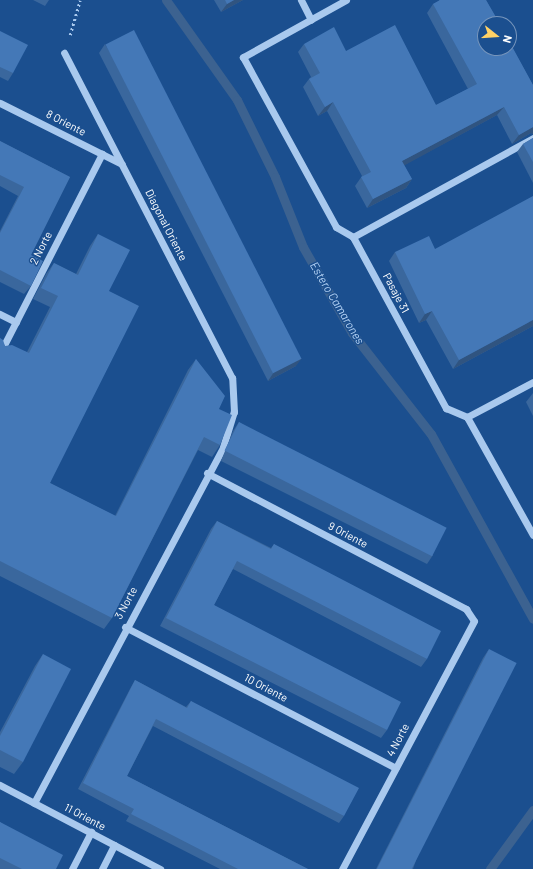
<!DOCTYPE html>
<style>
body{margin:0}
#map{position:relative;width:533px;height:869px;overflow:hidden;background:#1b4f8f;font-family:Barlow,sans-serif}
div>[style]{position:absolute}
.stream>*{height:9px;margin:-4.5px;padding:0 4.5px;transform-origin:4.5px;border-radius:4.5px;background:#3c6290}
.path>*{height:2.5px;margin-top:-1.25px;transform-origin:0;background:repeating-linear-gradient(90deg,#a9c9ee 0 2px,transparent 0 5px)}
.minor>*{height:7px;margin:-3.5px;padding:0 3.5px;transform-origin:3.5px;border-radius:3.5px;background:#a9c9ee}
.wall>*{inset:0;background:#3a679d}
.shaded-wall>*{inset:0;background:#305480}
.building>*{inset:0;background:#4478b7;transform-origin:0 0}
span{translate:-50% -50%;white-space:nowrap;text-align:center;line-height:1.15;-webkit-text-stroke:3px #1b4f8f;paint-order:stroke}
.street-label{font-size:11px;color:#fff}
.water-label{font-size:12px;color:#b5d3f5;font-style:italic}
.north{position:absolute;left:477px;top:16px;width:40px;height:40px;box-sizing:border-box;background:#1b4f8f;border:1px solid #7695bc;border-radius:50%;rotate:107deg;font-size:11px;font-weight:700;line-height:16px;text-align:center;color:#fff}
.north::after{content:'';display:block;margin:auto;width:14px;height:18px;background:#ffd166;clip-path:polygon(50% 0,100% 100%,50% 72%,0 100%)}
</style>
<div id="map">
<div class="stream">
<i style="left:166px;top:0;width:123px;rotate:54.6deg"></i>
<i style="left:237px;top:100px;width:86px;rotate:63.7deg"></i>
<i style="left:275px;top:177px;width:75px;rotate:68.2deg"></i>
<i style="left:303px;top:247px;width:99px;rotate:60.3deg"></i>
<i style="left:352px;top:333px;width:128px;rotate:52deg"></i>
<i style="left:431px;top:434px;width:211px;rotate:61.1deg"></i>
<i style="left:490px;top:869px;width:73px;rotate:-53.9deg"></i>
</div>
<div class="path">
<i style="left:70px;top:35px;width:36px;rotate:-74deg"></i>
</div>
<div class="minor">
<i style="left:301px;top:0;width:22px;rotate:63deg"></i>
<i style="left:346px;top:0;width:118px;rotate:151deg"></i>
<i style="left:243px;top:57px;width:194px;rotate:61.3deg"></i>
<i style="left:336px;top:227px;width:20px;rotate:30deg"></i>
<i style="left:353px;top:237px;width:195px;rotate:61.5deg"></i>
<i style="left:446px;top:408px;width:23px;rotate:23deg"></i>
<i style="left:467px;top:417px;width:135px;rotate:60.8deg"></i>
<i style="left:0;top:103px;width:136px;rotate:26.6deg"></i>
<i style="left:353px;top:237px;width:205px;rotate:-28.8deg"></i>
<i style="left:0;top:314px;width:18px;rotate:27deg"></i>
<i style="left:0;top:353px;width:224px;rotate:-62.9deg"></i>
<i style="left:467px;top:417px;width:75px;rotate:-27.9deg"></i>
<i style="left:207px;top:473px;width:293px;rotate:27.7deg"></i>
<i style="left:466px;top:609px;width:14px;rotate:56deg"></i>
<i style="left:474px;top:621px;width:281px;rotate:118deg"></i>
<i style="left:125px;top:627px;width:305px;rotate:27.5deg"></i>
<i style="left:0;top:785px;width:181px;rotate:27.7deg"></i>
<i style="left:34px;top:803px;width:403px;rotate:-62deg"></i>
<i style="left:223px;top:447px;width:37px;rotate:-73deg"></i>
<i style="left:234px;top:412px;width:34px;rotate:-93deg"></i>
<i style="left:232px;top:378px;width:366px;rotate:-117.3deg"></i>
<i style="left:72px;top:869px;width:42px;rotate:-62.8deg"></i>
<i style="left:102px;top:869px;width:27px;rotate:-63deg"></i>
</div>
<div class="wall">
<i style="clip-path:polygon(33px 0,49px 0,45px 6px)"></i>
<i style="clip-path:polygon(214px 0,243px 0,221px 12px)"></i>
<i style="clip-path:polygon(439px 0,486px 0,533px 85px,533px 134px,531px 133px,512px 144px,497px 115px,404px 165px,412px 179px,406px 188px,367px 208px,355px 186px,362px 176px,327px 111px,318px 116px,303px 87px,309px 79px,311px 77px,298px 52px,304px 44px,346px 51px,436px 105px,468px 89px,427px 13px,433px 4px,439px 1px)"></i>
<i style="clip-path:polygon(0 31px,13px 73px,8px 81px,0 77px)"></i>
<i style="clip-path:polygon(105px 44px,296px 366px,268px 381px,99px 53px)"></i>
<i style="clip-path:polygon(533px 138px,533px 183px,517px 152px,523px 144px)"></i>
<i style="clip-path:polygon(0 141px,70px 177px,31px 255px,31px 286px,24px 294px,0 282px,0 231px,18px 196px,0 186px)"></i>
<i style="clip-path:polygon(98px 234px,109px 291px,50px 483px,115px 516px,188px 370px,196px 359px,219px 409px,220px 445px,212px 457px,198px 450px,112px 618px,104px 629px,0 576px,0 338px,5px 346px,27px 352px,50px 307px,33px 299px,46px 274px,54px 263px,76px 274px,90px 246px)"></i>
<i style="clip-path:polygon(435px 249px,533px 326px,453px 369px,426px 320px,419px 323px,389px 261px,395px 252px)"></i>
<i style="clip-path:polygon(533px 393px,533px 416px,526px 402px)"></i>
<i style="clip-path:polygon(239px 422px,433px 555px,427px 564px,221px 461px,233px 431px)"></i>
<i style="clip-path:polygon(217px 521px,271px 548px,274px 544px,427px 659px,421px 667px,233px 569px,214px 605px,387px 730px,381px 738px,160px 626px,211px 529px)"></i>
<i style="clip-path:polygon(489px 649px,413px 869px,376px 869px,483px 658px)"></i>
<i style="clip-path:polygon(43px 654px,23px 762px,14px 774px,0 767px,0 732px,35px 666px)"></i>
<i style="clip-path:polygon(135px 680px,186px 707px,191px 701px,344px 816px,339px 823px,153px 726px,127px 776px,308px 869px,220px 869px,126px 821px,129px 816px,78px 789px,131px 687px)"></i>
<i style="clip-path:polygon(0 822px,56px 869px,0 869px)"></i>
</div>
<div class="shaded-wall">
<i style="clip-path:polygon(234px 0,243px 0,221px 12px,227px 4px)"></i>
<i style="clip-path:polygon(333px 102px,327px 111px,318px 116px,325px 107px)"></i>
<i style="clip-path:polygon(504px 107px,497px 115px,396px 170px,402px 161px)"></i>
<i style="clip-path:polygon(533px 127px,533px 134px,531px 133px,512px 144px,519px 135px)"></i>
<i style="clip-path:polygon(412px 179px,406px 188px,367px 208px,373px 199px)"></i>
<i style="clip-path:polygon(432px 311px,426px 320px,419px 323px,425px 314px)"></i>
<i style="clip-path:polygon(533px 320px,533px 326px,453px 369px,459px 360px)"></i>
<i style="clip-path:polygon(302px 358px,296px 366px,268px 381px,274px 372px)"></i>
</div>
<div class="building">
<i style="clip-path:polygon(225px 0,234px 0,227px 4px)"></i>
<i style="clip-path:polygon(440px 0,486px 0,500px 24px,485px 24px,485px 48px,509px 48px,509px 41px,533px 85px,533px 127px,519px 135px,504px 107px,402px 161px,412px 179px,373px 199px,361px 177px,371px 172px,333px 102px,325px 107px,309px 79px,320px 73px,304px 44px,334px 27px,346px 51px,395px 25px,436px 105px,477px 84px,433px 4px)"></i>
<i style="left:134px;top:30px;width:369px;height:32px;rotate:63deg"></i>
<i style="clip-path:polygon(0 31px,28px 45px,13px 73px,0 67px)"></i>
<i style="clip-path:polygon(533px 138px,533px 162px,523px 144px)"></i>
<i style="clip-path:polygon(0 141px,70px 177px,31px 255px,43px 261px,31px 286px,0 270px,0 233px,24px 187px,0 175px)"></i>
<i style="clip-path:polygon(533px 196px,533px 320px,459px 360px,432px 311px,425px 314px,395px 252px,429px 236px,435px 249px)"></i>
<i style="clip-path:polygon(98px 234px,130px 250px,109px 291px,139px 306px,50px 483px,116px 516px,196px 359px,225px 396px,219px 409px,232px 415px,220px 445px,204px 437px,112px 618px,0 561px,0 338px,3px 340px,5px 346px,12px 345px,29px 353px,58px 296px,41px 288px,54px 263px,78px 275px)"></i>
<i style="left:239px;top:422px;width:233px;height:32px;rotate:27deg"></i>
<i style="clip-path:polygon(217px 521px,271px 549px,274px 544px,441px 631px,427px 659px,237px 561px,214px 605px,401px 702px,387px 730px,166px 618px)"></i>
<i style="left:489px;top:649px;width:31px;height:247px;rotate:27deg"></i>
<i style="clip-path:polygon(43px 654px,71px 669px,23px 762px,0 750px,0 736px)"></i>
<i style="clip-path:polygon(135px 680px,187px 708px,191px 701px,359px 788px,344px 816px,156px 719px,127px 776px,308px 869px,238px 869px,131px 814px,134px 809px,83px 783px)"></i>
<i style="clip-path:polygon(0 822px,63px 855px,56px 869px,22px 869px,0 858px)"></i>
</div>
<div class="street-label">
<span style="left:66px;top:123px;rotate:27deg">8 Oriente</span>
<span style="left:166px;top:225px;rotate:63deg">Diagonal Oriente</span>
<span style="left:41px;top:248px;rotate:-63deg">2 Norte</span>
<span style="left:396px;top:293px;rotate:62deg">Pasaje 31</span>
<span style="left:348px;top:535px;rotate:28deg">9 Oriente</span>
<span style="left:126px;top:603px;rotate:-62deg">3 Norte</span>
<span style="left:266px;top:688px;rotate:28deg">10 Oriente</span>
<span style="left:398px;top:740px;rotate:-62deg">4 Norte</span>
<span style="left:85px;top:817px;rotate:28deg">11 Oriente</span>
</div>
<div class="water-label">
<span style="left:337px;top:303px;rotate:59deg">Estero Camarones</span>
</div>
<div class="north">N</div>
</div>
